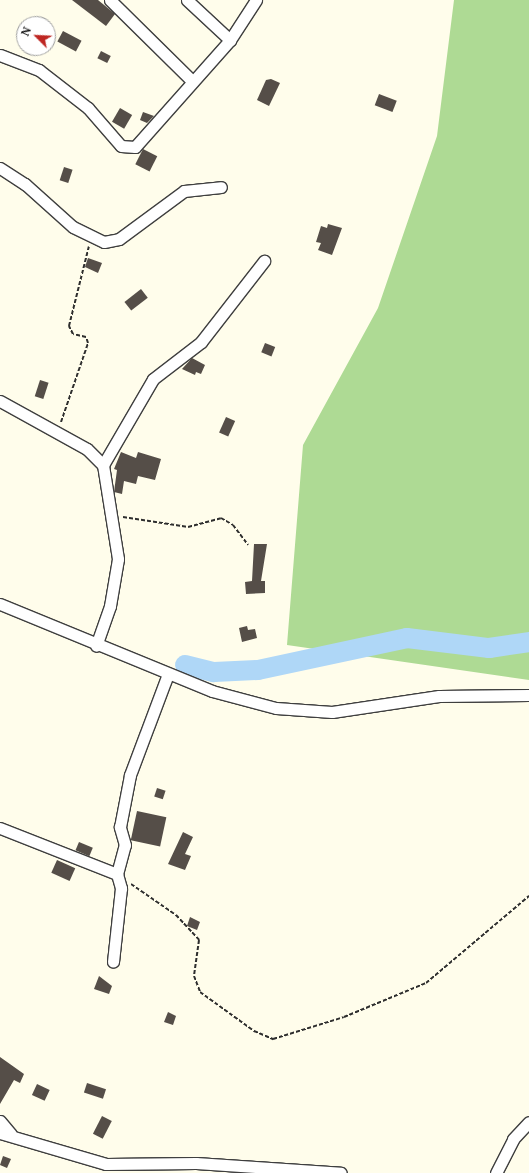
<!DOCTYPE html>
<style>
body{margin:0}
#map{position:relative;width:529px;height:1173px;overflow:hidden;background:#fffdeb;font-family:"Noto Serif",serif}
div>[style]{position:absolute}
.forest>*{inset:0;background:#aeda94}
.river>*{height:20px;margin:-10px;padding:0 10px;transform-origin:10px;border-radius:10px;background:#afd7f7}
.building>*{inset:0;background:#554e48;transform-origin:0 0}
.path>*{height:2px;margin-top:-1px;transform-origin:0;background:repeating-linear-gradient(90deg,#2e2e2e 0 4px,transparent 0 6px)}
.roads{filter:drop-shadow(1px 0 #3f3f3f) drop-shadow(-1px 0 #3f3f3f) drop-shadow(0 1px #3f3f3f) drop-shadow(0 -1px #3f3f3f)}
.minor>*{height:11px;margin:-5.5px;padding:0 5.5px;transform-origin:5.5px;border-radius:5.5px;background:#fff}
span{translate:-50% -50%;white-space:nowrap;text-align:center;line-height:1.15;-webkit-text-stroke:4px #fff;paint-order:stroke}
.north{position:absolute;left:16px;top:16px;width:40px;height:40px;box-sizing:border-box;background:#fff;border:1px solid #9e9e9e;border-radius:50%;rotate:294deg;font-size:11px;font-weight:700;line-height:16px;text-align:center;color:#0c0c0c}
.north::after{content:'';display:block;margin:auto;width:14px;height:18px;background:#be2622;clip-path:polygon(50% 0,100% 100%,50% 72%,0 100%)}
</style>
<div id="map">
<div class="forest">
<i style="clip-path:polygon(454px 0,529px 0,529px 680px,287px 645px,303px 445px,378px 308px,437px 136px)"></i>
</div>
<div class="river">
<i style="left:185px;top:665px;width:30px;rotate:14deg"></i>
<i style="left:214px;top:672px;width:44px;rotate:-2.6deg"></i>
<i style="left:258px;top:670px;width:152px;rotate:-12.1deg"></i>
<i style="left:407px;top:638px;width:83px;rotate:7deg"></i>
<i style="left:489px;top:648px;width:40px;rotate:-8.5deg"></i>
</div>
<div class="building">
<i style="clip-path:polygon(72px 0,98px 0,115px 14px,106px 26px)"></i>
<i style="left:63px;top:31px;width:21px;height:12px;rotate:28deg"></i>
<i style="left:101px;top:51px;width:11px;height:8px;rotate:27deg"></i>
<i style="clip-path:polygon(271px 79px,280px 83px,269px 106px,257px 100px,266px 80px)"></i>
<i style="left:379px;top:94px;width:19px;height:12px;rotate:21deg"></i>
<i style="left:120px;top:108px;width:14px;height:16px;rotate:30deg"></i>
<i style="clip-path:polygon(143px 112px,154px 116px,147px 123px,140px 120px)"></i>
<i style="left:143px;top:149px;width:16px;height:17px;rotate:27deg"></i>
<i style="left:64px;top:167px;width:9px;height:14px;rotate:18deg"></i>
<i style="clip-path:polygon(328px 224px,342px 228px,332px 255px,318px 250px,321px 243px,316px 242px,321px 226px,327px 228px)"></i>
<i style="clip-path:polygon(88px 258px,102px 263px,98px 273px,85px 267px)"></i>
<i style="left:141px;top:289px;width:11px;height:21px;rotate:52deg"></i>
<i style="left:265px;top:343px;width:11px;height:10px;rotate:22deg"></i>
<i style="clip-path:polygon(192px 358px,205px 365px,201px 374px,196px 372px,195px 375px,182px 369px)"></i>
<i style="left:40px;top:380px;width:9px;height:17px;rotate:18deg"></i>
<i style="left:226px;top:417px;width:10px;height:17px;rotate:24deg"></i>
<i style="clip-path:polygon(121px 452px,136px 458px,138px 452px,161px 459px,155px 480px,138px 476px,136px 484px,124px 481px,122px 494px,114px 492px,117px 470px,114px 469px)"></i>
<i style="clip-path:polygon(254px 544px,267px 544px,261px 581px,265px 581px,265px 593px,246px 594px,245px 582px,252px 581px)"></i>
<i style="clip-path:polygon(247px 626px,248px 630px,255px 629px,257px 638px,242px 642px,239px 628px)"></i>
<i style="left:157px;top:788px;width:9px;height:9px;rotate:18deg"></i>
<i style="left:137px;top:811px;width:30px;height:30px;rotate:12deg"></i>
<i style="clip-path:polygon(183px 832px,193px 837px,185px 854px,191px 856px,185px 870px,168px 864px)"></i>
<i style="left:79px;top:842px;width:15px;height:9px;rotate:23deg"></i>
<i style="left:57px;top:860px;width:20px;height:14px;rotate:24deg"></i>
<i style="clip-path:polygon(190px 917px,200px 922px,197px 930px,187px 926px)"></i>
<i style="clip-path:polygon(99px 976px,112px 986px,109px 994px,94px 989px)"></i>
<i style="clip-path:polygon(168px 1012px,176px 1016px,173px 1025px,164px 1022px)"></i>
<i style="clip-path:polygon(0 1057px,24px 1074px,20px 1083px,14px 1080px,0 1104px)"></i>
<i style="left:87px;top:1083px;width:20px;height:10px;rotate:18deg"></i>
<i style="left:37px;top:1084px;width:14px;height:12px;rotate:25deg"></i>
<i style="left:102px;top:1116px;width:11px;height:20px;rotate:27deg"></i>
<i style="clip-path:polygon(3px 1156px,11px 1159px,7px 1168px,0 1165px)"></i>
</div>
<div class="path">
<i style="left:61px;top:422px;width:83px;rotate:-71.1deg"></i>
<i style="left:88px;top:343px;width:6px;rotate:-108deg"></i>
<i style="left:86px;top:337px;width:13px;rotate:-167deg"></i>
<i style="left:73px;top:334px;width:9px;rotate:-117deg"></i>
<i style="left:69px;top:326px;width:82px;rotate:-76deg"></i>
<i style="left:123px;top:517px;width:66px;rotate:8.7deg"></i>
<i style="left:188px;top:527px;width:34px;rotate:-15deg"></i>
<i style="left:221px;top:518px;width:14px;rotate:30deg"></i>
<i style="left:233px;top:525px;width:25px;rotate:53deg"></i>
<i style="left:131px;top:884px;width:55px;rotate:34.6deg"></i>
<i style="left:176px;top:915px;width:34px;rotate:47deg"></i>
<i style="left:199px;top:940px;width:36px;rotate:98deg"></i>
<i style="left:194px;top:976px;width:17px;rotate:69deg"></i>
<i style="left:200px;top:992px;width:67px;rotate:35.8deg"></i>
<i style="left:254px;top:1031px;width:21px;rotate:23deg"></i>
<i style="left:273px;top:1039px;width:74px;rotate:-17.2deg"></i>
<i style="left:344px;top:1017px;width:89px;rotate:-22.5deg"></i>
<i style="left:426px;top:983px;width:135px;rotate:-40.2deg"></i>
</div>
<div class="roads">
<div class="minor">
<i style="left:110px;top:0;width:115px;rotate:44.6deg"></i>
<i style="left:187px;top:0;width:59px;rotate:42.9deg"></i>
<i style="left:0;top:55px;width:42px;rotate:21deg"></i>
<i style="left:39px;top:70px;width:62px;rotate:37.8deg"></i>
<i style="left:88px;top:108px;width:50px;rotate:49deg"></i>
<i style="left:121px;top:146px;width:14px;rotate:4deg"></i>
<i style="left:135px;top:147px;width:143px;rotate:-48.4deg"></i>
<i style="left:230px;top:40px;width:48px;rotate:-57deg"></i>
<i style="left:0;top:168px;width:30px;rotate:33deg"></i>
<i style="left:25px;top:184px;width:64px;rotate:41.9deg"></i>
<i style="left:73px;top:227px;width:34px;rotate:26deg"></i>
<i style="left:104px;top:242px;width:15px;rotate:-11deg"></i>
<i style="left:119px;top:239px;width:81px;rotate:-36.4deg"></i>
<i style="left:184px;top:191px;width:37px;rotate:-6deg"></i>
<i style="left:0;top:401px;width:99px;rotate:28.9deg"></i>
<i style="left:87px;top:449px;width:23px;rotate:45deg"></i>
<i style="left:103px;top:465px;width:95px;rotate:80.9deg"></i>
<i style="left:118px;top:559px;width:48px;rotate:99.7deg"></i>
<i style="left:110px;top:606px;width:42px;rotate:109.3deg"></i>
<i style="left:103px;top:465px;width:99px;rotate:-59.8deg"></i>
<i style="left:153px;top:379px;width:61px;rotate:-37.6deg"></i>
<i style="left:201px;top:342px;width:103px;rotate:-52.1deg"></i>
<i style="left:0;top:604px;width:229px;rotate:22.3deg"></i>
<i style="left:212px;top:691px;width:66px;rotate:14.9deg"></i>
<i style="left:276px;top:708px;width:56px;rotate:4.1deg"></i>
<i style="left:332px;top:712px;width:108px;rotate:-8.5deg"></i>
<i style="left:439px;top:696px;width:90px;rotate:-0.6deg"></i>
<i style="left:0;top:828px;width:126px;rotate:21.5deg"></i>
<i style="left:117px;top:874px;width:15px;rotate:74deg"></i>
<i style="left:121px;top:888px;width:74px;rotate:96.2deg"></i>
<i style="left:117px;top:874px;width:30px;rotate:-75deg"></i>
<i style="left:125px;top:845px;width:19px;rotate:-106deg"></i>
<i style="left:120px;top:827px;width:53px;rotate:-79.1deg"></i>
<i style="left:130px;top:775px;width:108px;rotate:-69.4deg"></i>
<i style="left:0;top:1121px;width:17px;rotate:50deg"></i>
<i style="left:0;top:1133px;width:110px;rotate:16.3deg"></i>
<i style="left:106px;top:1164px;width:90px;rotate:-0.6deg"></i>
<i style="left:196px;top:1163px;width:145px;rotate:3.9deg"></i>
<i style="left:496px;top:1173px;width:38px;rotate:-63deg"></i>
<i style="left:513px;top:1139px;width:23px;rotate:-47deg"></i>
</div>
</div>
<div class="north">N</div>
</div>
